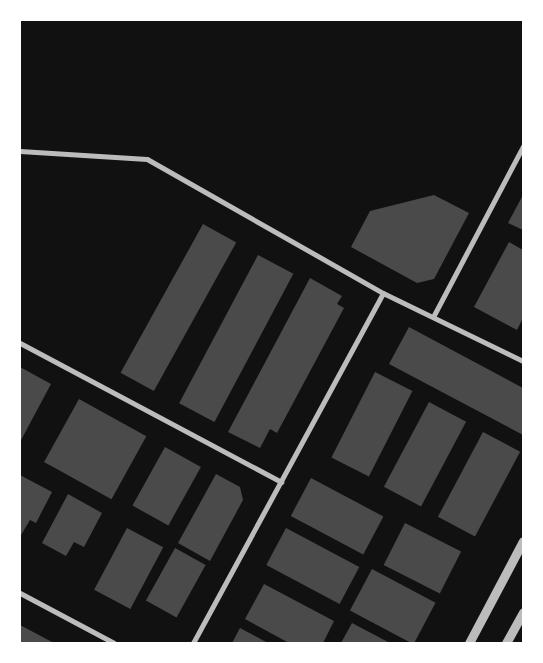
<!DOCTYPE html>
<style>
body{margin:0}
#map{position:relative;width:543px;height:663px;overflow:hidden;background:#111;font-family:"Archivo Narrow",sans-serif}
div>[style]{position:absolute}
.building>*{inset:0;background:#4a4a4a;transform-origin:0 0}
.minor>*{height:5px;margin:-2.5px;padding:0 2.5px;transform-origin:2.5px;border-radius:2.5px;background:#bcbcbc}
.tertiary>*{height:9px;margin:-4.5px;padding:0 4.5px;transform-origin:4.5px;border-radius:4.5px;background:#bcbcbc}
span{translate:-50% -50%;white-space:nowrap;text-align:center;line-height:1.15;-webkit-text-stroke:5px #fff;paint-order:stroke}
.frame{position:absolute;inset:0;border:21px solid #fff;pointer-events:none}
</style>
<div id="map">
<div class="building">
<i style="clip-path:polygon(434px 195px,469px 213px,434px 279px,417px 283px,351px 247px,370px 211px)"></i>
<i style="clip-path:polygon(523px 195px,523px 230px,508px 223px)"></i>
<i style="left:203px;top:224px;width:38px;height:170px;rotate:29deg"></i>
<i style="clip-path:polygon(509px 242px,523px 250px,523px 318px,517px 330px,474px 307px)"></i>
<i style="left:258px;top:255px;width:40px;height:168px;rotate:28deg"></i>
<i style="clip-path:polygon(310px 278px,342px 296px,337px 304px,344px 308px,277px 433px,270px 429px,260px 448px,228px 432px)"></i>
<i style="clip-path:polygon(409px 327px,523px 388px,523px 435px,389px 364px)"></i>
<i style="clip-path:polygon(20px 367px,51px 384px,20px 442px)"></i>
<i style="left:375px;top:372px;width:42px;height:96px;rotate:27deg"></i>
<i style="left:79px;top:399px;width:77px;height:72px;rotate:29deg"></i>
<i style="left:429px;top:402px;width:42px;height:96px;rotate:28deg"></i>
<i style="left:483px;top:432px;width:42px;height:96px;rotate:28deg"></i>
<i style="left:165px;top:447px;width:41px;height:67px;rotate:29deg"></i>
<i style="clip-path:polygon(216px 474px,240px 487px,243px 500px,210px 561px,178px 543px)"></i>
<i style="clip-path:polygon(20px 475px,52px 492px,36px 523px,30px 520px,21px 535px)"></i>
<i style="left:311px;top:478px;width:82px;height:43px;rotate:28deg"></i>
<i style="clip-path:polygon(68px 494px,102px 513px,84px 547px,74px 542px,66px 556px,42px 543px)"></i>
<i style="left:405px;top:523px;width:63px;height:47px;rotate:27deg"></i>
<i style="left:127px;top:528px;width:41px;height:70px;rotate:28deg"></i>
<i style="left:286px;top:528px;width:83px;height:42px;rotate:28deg"></i>
<i style="left:175px;top:548px;width:35px;height:60px;rotate:29deg"></i>
<i style="left:372px;top:569px;width:72px;height:47px;rotate:28deg"></i>
<i style="clip-path:polygon(264px 584px,334px 621px,323px 643px,289px 643px,245px 619px)"></i>
<i style="clip-path:polygon(352px 623px,390px 643px,341px 643px)"></i>
<i style="clip-path:polygon(20px 625px,54px 643px,20px 643px)"></i>
<i style="clip-path:polygon(240px 628px,268px 643px,232px 643px)"></i>
</div>
<div class="minor">
<i style="left:20px;top:151px;width:127px;rotate:3.6deg"></i>
<i style="left:147px;top:159px;width:271px;rotate:29.6deg"></i>
<i style="left:383px;top:293px;width:156px;rotate:25.9deg"></i>
<i style="left:434px;top:315px;width:191px;rotate:-62.2deg"></i>
<i style="left:20px;top:343px;width:296px;rotate:28deg"></i>
<i style="left:20px;top:593px;width:106px;rotate:28deg"></i>
<i style="left:193px;top:643px;width:398px;rotate:-61.5deg"></i>
</div>
<div class="tertiary">
<i style="left:469px;top:643px;width:115px;rotate:-62.1deg"></i>
<i style="left:506px;top:643px;width:35px;rotate:-61deg"></i>
</div>
<div class="frame"></div>
</div>
